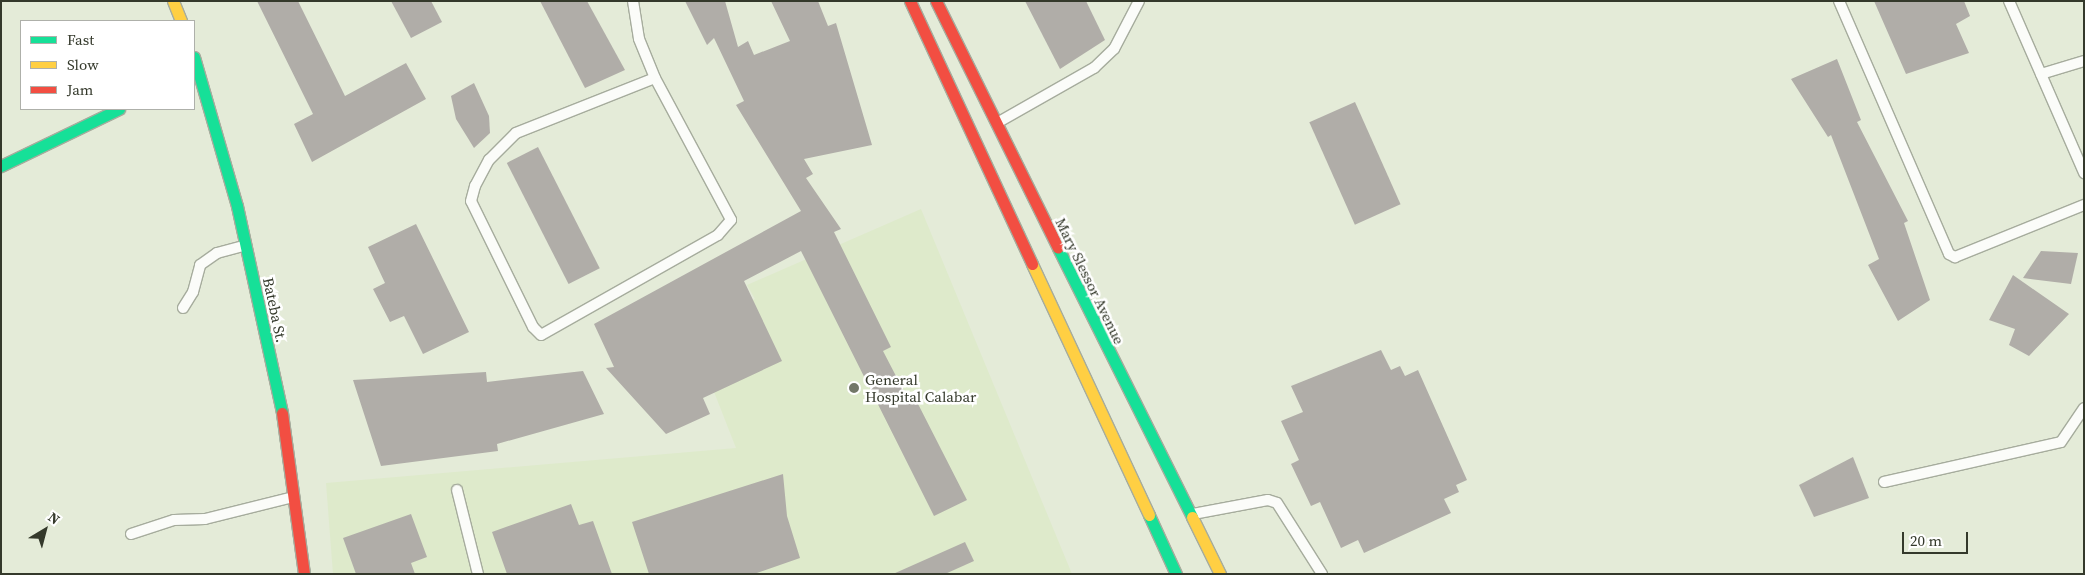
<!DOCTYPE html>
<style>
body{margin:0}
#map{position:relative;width:2085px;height:575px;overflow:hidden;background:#e4ebd8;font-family:"Source Serif 4",serif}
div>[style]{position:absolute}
.built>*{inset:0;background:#deeacb}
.building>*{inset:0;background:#b0ada8;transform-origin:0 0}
.roads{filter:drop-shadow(1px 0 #a6ac9d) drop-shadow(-1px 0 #a6ac9d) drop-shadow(0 1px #a6ac9d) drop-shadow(0 -1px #a6ac9d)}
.lane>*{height:10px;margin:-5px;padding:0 5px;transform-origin:5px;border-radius:5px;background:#fbfcf9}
.fast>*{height:11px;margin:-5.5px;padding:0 5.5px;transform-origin:5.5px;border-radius:5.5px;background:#16e098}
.slow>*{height:11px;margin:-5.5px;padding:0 5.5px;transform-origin:5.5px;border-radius:5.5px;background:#ffcf43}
.jam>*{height:11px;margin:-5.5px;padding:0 5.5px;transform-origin:5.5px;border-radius:5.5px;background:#f24e42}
.dots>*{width:14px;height:14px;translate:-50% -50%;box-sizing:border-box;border:2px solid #fff;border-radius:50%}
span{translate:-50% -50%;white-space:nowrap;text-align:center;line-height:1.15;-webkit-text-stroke:5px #fff;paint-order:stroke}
.street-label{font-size:15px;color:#34392b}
.poi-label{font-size:15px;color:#34392b}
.left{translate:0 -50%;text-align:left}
.frame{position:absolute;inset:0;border:2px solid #34392b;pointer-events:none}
.legend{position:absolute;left:20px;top:20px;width:175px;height:90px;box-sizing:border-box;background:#fff;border:1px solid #aeb0aa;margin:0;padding:6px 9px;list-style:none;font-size:15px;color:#34392b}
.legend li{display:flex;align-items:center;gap:10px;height:25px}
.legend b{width:25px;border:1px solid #aeb0aa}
.north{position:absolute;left:20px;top:505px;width:50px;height:50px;-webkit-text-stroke:4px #fff;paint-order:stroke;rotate:37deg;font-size:14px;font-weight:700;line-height:20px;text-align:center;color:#34392b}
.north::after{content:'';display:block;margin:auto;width:18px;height:22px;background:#34392b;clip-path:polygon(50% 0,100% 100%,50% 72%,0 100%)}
.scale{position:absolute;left:1902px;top:532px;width:66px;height:22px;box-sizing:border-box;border:2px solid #34392b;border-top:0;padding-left:6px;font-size:15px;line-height:18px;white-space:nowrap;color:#34392b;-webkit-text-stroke:4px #fff;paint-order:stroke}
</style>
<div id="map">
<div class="built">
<i style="clip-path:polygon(921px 209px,1072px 574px,333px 574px,326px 483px,736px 448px,689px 328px,755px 299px,747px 285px)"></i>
</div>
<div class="building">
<i style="clip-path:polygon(257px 1px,298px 1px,345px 96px,406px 63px,426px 99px,312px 162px,294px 124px,313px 114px)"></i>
<i style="clip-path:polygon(391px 1px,431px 1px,442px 22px,411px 38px)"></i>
<i style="clip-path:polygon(540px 1px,587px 1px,625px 70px,585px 88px)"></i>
<i style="clip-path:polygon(685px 1px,725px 1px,738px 47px,748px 41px,754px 55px,790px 41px,771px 1px,818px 1px,828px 26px,836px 23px,872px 145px,804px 159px,813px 174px,806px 178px,841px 229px,834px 232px,891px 347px,883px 351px,910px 403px,916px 400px,967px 500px,934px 516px,801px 251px,744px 281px,782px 361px,703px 398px,710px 414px,666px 434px,606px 368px,614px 367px,594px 324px,801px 211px,736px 105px,744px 101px,714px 38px,707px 45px)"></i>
<i style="clip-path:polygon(1025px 1px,1086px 1px,1105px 40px,1060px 69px)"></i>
<i style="clip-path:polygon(1874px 1px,1964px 1px,1970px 16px,1956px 24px,1969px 53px,1906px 74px)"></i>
<i style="clip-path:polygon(1837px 59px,1861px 120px,1857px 122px,1908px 221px,1904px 223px,1930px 300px,1898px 321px,1868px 265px,1879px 259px,1831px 135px,1828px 137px,1791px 79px)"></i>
<i style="clip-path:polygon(474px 83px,489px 116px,490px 133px,474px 148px,456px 119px,451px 96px)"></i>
<i style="left:1355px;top:102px;width:112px;height:50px;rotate:66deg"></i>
<i style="left:538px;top:147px;width:136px;height:35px;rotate:63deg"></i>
<i style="clip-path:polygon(416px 224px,469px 332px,423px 354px,404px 316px,390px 322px,373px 289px,385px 283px,368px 247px)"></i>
<i style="clip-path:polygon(2041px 251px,2078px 253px,2071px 284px,2023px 278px)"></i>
<i style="clip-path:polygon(2013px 275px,2069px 314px,2029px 356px,2009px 345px,2015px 329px,1989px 320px)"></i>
<i style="clip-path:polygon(1381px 350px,1391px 370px,1400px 366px,1405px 376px,1418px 370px,1467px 480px,1456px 485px,1459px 492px,1444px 499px,1451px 513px,1364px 553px,1358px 540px,1341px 548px,1320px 502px,1311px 506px,1291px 464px,1299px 460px,1281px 421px,1303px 412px,1291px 386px)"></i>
<i style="clip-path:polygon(583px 371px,604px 414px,497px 444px,498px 451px,381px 466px,353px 380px,486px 372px,487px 382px)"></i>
<i style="clip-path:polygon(1853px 457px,1869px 498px,1814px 517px,1799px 485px)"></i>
<i style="clip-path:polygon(783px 474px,787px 516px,800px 558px,754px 574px,649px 574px,632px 522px)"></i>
<i style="clip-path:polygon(571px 504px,579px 525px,593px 521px,612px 574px,507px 574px,492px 532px)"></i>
<i style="clip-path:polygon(411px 514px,427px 557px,411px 563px,415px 574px,356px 574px,343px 538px)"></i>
<i style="clip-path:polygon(965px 542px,974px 561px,945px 574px,893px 574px)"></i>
</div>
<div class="roads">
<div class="lane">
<i style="left:633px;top:1px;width:38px;rotate:81deg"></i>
<i style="left:639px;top:39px;width:42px;rotate:67.7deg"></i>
<i style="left:655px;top:78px;width:161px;rotate:61.8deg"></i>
<i style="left:731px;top:220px;width:20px;rotate:131deg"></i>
<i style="left:718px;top:235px;width:203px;rotate:150.5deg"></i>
<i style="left:541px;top:335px;width:11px;rotate:-135deg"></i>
<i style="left:533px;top:327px;width:140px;rotate:-116.2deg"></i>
<i style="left:471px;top:201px;width:16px;rotate:-75deg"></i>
<i style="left:475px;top:186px;width:30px;rotate:-62deg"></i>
<i style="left:489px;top:160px;width:38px;rotate:-45deg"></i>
<i style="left:516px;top:133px;width:149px;rotate:-21.6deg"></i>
<i style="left:1839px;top:1px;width:276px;rotate:66.5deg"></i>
<i style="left:1949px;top:254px;width:7px;rotate:27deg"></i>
<i style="left:1955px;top:257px;width:139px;rotate:-22deg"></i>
<i style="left:2009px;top:1px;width:188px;rotate:66.4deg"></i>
<i style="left:2041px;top:74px;width:45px;rotate:-16.8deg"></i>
<i style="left:997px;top:123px;width:112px;rotate:-29.6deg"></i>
<i style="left:1094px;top:68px;width:28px;rotate:-44deg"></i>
<i style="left:1114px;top:49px;width:54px;rotate:-62.5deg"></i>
<i style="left:183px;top:308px;width:19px;rotate:-58deg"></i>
<i style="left:193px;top:292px;width:28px;rotate:-75deg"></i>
<i style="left:200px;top:265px;width:21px;rotate:-35deg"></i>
<i style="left:217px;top:253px;width:28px;rotate:-15deg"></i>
<i style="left:1884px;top:482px;width:181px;rotate:-12.7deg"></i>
<i style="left:2061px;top:442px;width:41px;rotate:-55.9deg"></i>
<i style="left:457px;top:490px;width:87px;rotate:76deg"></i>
<i style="left:1193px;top:514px;width:76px;rotate:-10.6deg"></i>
<i style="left:1268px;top:500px;width:9px;rotate:18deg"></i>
<i style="left:1277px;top:503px;width:84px;rotate:57.6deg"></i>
<i style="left:131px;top:534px;width:45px;rotate:-18deg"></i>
<i style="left:174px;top:520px;width:31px;rotate:-2deg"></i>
<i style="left:205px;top:519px;width:91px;rotate:-14deg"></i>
</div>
<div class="fast">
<i style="left:194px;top:57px;width:155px;rotate:73.9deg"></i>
<i style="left:237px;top:206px;width:212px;rotate:77.7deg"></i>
<i style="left:1px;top:166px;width:131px;rotate:-25.8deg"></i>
<i style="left:1058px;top:248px;width:301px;rotate:63.5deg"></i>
<i style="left:1149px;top:515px;width:65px;rotate:65.4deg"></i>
</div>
<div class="slow">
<i style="left:173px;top:1px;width:22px;rotate:68deg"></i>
<i style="left:1032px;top:264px;width:277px;rotate:65deg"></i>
<i style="left:1192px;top:517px;width:64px;rotate:63.8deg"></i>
</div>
<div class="jam">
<i style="left:910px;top:1px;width:290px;rotate:65.1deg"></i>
<i style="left:936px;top:1px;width:275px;rotate:63.7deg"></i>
<i style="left:282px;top:413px;width:162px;rotate:82.2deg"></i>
</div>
</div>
<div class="dots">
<i style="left:854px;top:388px;background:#727768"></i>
</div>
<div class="street-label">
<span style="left:1090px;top:281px;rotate:64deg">Mary Slessor Avenue</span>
<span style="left:275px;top:310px;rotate:78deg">Bateba St.</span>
</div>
<div class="poi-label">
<span class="left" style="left:865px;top:388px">General<br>Hospital Calabar</span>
</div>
<div class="frame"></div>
<ul class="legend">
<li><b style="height:6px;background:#16e098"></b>Fast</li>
<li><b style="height:6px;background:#ffcf43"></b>Slow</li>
<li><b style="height:6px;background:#f24e42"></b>Jam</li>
</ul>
<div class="north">N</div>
<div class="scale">20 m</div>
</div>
